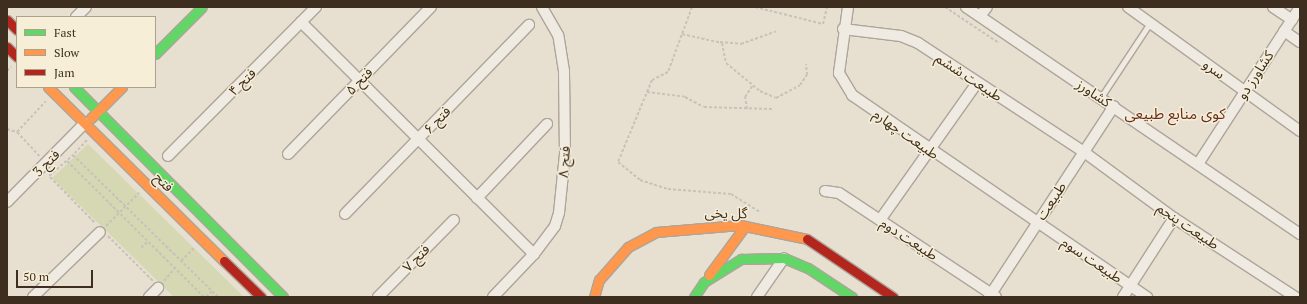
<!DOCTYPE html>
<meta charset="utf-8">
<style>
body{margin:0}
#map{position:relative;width:1307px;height:304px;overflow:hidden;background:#e7e0d1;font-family:"PT Serif","Noto Sans Arabic",serif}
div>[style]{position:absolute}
.green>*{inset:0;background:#d6d7b3}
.path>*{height:2px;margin-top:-1px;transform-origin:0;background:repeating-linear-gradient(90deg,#c8c2b9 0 3px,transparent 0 5px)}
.roads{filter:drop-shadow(1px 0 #ada599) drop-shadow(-1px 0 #ada599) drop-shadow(0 1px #ada599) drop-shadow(0 -1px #ada599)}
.lane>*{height:5px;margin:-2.5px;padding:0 2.5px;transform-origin:2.5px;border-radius:2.5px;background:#efebe3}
.street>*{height:10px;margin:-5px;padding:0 5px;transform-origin:5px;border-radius:5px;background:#efebe3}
.fast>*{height:9px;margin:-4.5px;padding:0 4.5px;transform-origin:4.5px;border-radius:4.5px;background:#63d668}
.slow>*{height:9px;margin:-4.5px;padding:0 4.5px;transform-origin:4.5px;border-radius:4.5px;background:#ff974d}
.jam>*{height:9px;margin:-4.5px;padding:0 4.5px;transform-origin:4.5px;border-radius:4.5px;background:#b3261e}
span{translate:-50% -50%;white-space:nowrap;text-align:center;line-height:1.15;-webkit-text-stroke:3px #f7eed8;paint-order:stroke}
.street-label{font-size:14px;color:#3d2e20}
.neighbourhood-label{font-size:15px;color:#6b2e1e}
.frame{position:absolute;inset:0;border:8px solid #3d2e20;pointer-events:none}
.legend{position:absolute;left:16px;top:16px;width:140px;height:72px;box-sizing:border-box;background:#f7eed8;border:1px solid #ada18e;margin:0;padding:5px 7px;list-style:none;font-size:12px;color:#3d2e20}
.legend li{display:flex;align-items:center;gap:8px;height:20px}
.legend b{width:20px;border:1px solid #ada18e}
.scale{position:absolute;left:16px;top:270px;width:77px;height:18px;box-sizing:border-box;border:2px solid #3d2e20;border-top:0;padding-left:5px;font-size:12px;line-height:14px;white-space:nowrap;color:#3d2e20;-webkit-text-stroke:3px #f7eed8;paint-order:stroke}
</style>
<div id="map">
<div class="green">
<i style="clip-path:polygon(88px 144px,244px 297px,174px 297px,52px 178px)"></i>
</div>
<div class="path">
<i style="left:692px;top:7px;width:69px;rotate:110.3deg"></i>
<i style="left:668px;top:72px;width:18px;rotate:153deg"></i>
<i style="left:652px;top:80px;width:89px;rotate:112.5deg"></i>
<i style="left:618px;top:162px;width:28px;rotate:39deg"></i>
<i style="left:640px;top:180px;width:29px;rotate:18deg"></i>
<i style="left:668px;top:189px;width:63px;rotate:4.5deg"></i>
<i style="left:731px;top:194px;width:34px;rotate:32deg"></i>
<i style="left:755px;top:7px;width:70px;rotate:14deg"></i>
<i style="left:823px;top:24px;width:17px;rotate:-77deg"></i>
<i style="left:945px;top:7px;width:65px;rotate:33.7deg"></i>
<i style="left:682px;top:34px;width:41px;rotate:12.7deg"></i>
<i style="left:722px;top:43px;width:20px;rotate:79deg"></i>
<i style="left:726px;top:63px;width:44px;rotate:39.5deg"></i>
<i style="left:760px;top:91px;width:17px;rotate:24deg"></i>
<i style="left:776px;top:98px;width:27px;rotate:-28deg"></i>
<i style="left:800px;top:85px;width:12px;rotate:-55deg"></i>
<i style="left:807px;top:75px;width:11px;rotate:-95deg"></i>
<i style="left:720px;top:42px;width:21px;rotate:5deg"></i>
<i style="left:741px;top:44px;width:37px;rotate:-20deg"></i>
<i style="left:7px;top:71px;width:6px;rotate:-45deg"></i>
<i style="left:647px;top:92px;width:38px;rotate:7deg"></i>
<i style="left:685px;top:97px;width:21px;rotate:28deg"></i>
<i style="left:704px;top:107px;width:69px;rotate:1.7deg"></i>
<i style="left:747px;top:109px;width:12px;rotate:-99deg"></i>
<i style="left:745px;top:97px;width:14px;rotate:-56deg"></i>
<i style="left:7px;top:129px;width:10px;rotate:17deg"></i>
<i style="left:17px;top:132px;width:33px;rotate:47deg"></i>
<i style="left:17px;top:132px;width:42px;rotate:-46.9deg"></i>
<i style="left:87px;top:140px;width:21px;rotate:133deg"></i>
<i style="left:73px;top:155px;width:203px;rotate:44.4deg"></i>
<i style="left:67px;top:161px;width:193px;rotate:44.8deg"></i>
<i style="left:49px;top:176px;width:32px;rotate:-41deg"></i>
<i style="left:50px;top:177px;width:64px;rotate:45.6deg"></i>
<i style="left:106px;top:226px;width:47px;rotate:-45deg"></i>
<i style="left:108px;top:236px;width:64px;rotate:45deg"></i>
<i style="left:141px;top:248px;width:10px;rotate:-45deg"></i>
<i style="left:181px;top:261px;width:18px;rotate:-45deg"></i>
<i style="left:164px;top:281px;width:17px;rotate:-50deg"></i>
<i style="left:206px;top:297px;width:8px;rotate:-45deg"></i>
</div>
<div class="roads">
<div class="lane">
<i style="left:1101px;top:97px;width:89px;rotate:-56.5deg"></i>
</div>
<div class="street">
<i style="left:848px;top:7px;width:67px;rotate:97.8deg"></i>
<i style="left:839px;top:73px;width:26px;rotate:59deg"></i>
<i style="left:852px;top:95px;width:358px;rotate:34.4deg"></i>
<i style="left:966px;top:7px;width:404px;rotate:34.2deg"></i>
<i style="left:1128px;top:7px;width:212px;rotate:35.8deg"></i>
<i style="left:1273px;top:7px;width:23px;rotate:34deg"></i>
<i style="left:980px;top:16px;width:11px;rotate:-52deg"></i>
<i style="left:76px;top:17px;width:14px;rotate:-45deg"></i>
<i style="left:301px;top:22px;width:329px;rotate:44.9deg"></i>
<i style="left:843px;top:29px;width:58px;rotate:6.9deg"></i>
<i style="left:901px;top:36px;width:18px;rotate:22deg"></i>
<i style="left:918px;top:43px;width:199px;rotate:33.3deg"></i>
<i style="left:1084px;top:152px;width:112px;rotate:36.3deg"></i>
<i style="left:1174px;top:218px;width:145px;rotate:33.1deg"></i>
<i style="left:1284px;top:31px;width:19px;rotate:35deg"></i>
<i style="left:288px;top:154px;width:205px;rotate:-45.8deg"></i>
<i style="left:168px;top:156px;width:210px;rotate:-45.2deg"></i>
<i style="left:1198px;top:164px;width:187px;rotate:-57deg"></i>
<i style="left:825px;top:191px;width:14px;rotate:8deg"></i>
<i style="left:839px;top:193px;width:188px;rotate:33.5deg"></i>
<i style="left:477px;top:198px;width:102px;rotate:-46.6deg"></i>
<i style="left:7px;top:202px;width:111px;rotate:-45.4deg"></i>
<i style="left:345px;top:214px;width:264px;rotate:-45.8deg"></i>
<i style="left:880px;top:220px;width:168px;rotate:-54.7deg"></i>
<i style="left:33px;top:297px;width:93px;rotate:-44.1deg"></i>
<i style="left:149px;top:297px;width:13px;rotate:-45deg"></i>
<i style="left:378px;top:297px;width:108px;rotate:-45.4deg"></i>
<i style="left:493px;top:297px;width:59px;rotate:-46.4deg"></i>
<i style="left:534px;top:254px;width:35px;rotate:-53deg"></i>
<i style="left:555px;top:226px;width:14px;rotate:-73deg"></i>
<i style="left:559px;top:213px;width:59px;rotate:-84.2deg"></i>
<i style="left:565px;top:154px;width:83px;rotate:-90.7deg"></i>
<i style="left:564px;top:71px;width:36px;rotate:-99deg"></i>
<i style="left:558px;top:35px;width:32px;rotate:-120deg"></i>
<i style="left:757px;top:297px;width:47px;rotate:-55.3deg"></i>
<i style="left:989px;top:297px;width:228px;rotate:-56.8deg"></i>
<i style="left:1123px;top:297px;width:94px;rotate:-57.2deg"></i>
</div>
<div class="fast">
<i style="left:155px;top:54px;width:66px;rotate:-45deg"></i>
<i style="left:74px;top:87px;width:296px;rotate:45.1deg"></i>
<i style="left:694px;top:297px;width:18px;rotate:-56deg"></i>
<i style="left:704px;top:282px;width:44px;rotate:-31.9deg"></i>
<i style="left:741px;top:259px;width:43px;rotate:-1.3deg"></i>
<i style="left:784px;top:258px;width:26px;rotate:23deg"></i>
<i style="left:808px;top:268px;width:53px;rotate:33.4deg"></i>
</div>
<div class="slow">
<i style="left:48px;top:87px;width:247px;rotate:44.7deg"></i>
<i style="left:91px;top:118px;width:44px;rotate:-45deg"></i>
<i style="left:709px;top:275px;width:61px;rotate:-53.7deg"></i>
<i style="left:594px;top:297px;width:18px;rotate:-74deg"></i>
<i style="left:599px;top:280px;width:44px;rotate:-48.7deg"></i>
<i style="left:628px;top:247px;width:32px;rotate:-28deg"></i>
<i style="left:656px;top:232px;width:84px;rotate:-4.8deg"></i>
<i style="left:740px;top:225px;width:68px;rotate:11.8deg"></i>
</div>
<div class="jam">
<i style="left:7px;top:20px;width:14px;rotate:45deg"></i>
<i style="left:7px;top:47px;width:14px;rotate:45deg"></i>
<i style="left:807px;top:239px;width:104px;rotate:34deg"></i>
<i style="left:224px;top:261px;width:52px;rotate:44.2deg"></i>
</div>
</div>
<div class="street-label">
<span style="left:1214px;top:69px;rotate:36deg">سرو</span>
<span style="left:1255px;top:75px;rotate:-57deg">کشاورز دو</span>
<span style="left:969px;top:77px;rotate:33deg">طبیعت ششم</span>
<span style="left:359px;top:81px;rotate:-46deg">فتح ۵</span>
<span style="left:242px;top:82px;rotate:-45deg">فتح ۴</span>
<span style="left:1094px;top:93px;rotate:34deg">کشاورز</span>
<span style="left:437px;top:120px;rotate:-46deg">فتح ۶</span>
<span style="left:906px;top:134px;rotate:35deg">طبیعت چهارم</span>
<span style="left:564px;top:162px;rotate:-86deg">فتح ۸</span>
<span style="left:46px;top:163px;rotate:-45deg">فتح 3</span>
<span style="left:164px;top:182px;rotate:45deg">فتح</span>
<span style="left:1051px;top:201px;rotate:-57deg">طبیعت</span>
<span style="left:726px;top:213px;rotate:1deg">گل یخی</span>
<span style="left:1188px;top:226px;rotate:34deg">طبیعت پنجم</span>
<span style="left:909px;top:239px;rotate:33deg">طبیعت دوم</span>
<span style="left:416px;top:258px;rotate:-46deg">فتح ۷</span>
<span style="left:1092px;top:260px;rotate:34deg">طبیعت سوم</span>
</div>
<div class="neighbourhood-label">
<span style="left:1175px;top:114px">کوی منابع طبیعی</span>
</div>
<div class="frame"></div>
<ul class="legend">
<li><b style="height:5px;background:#63d668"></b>Fast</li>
<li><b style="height:5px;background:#ff974d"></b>Slow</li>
<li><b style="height:5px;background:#b3261e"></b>Jam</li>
</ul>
<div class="scale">50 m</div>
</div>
